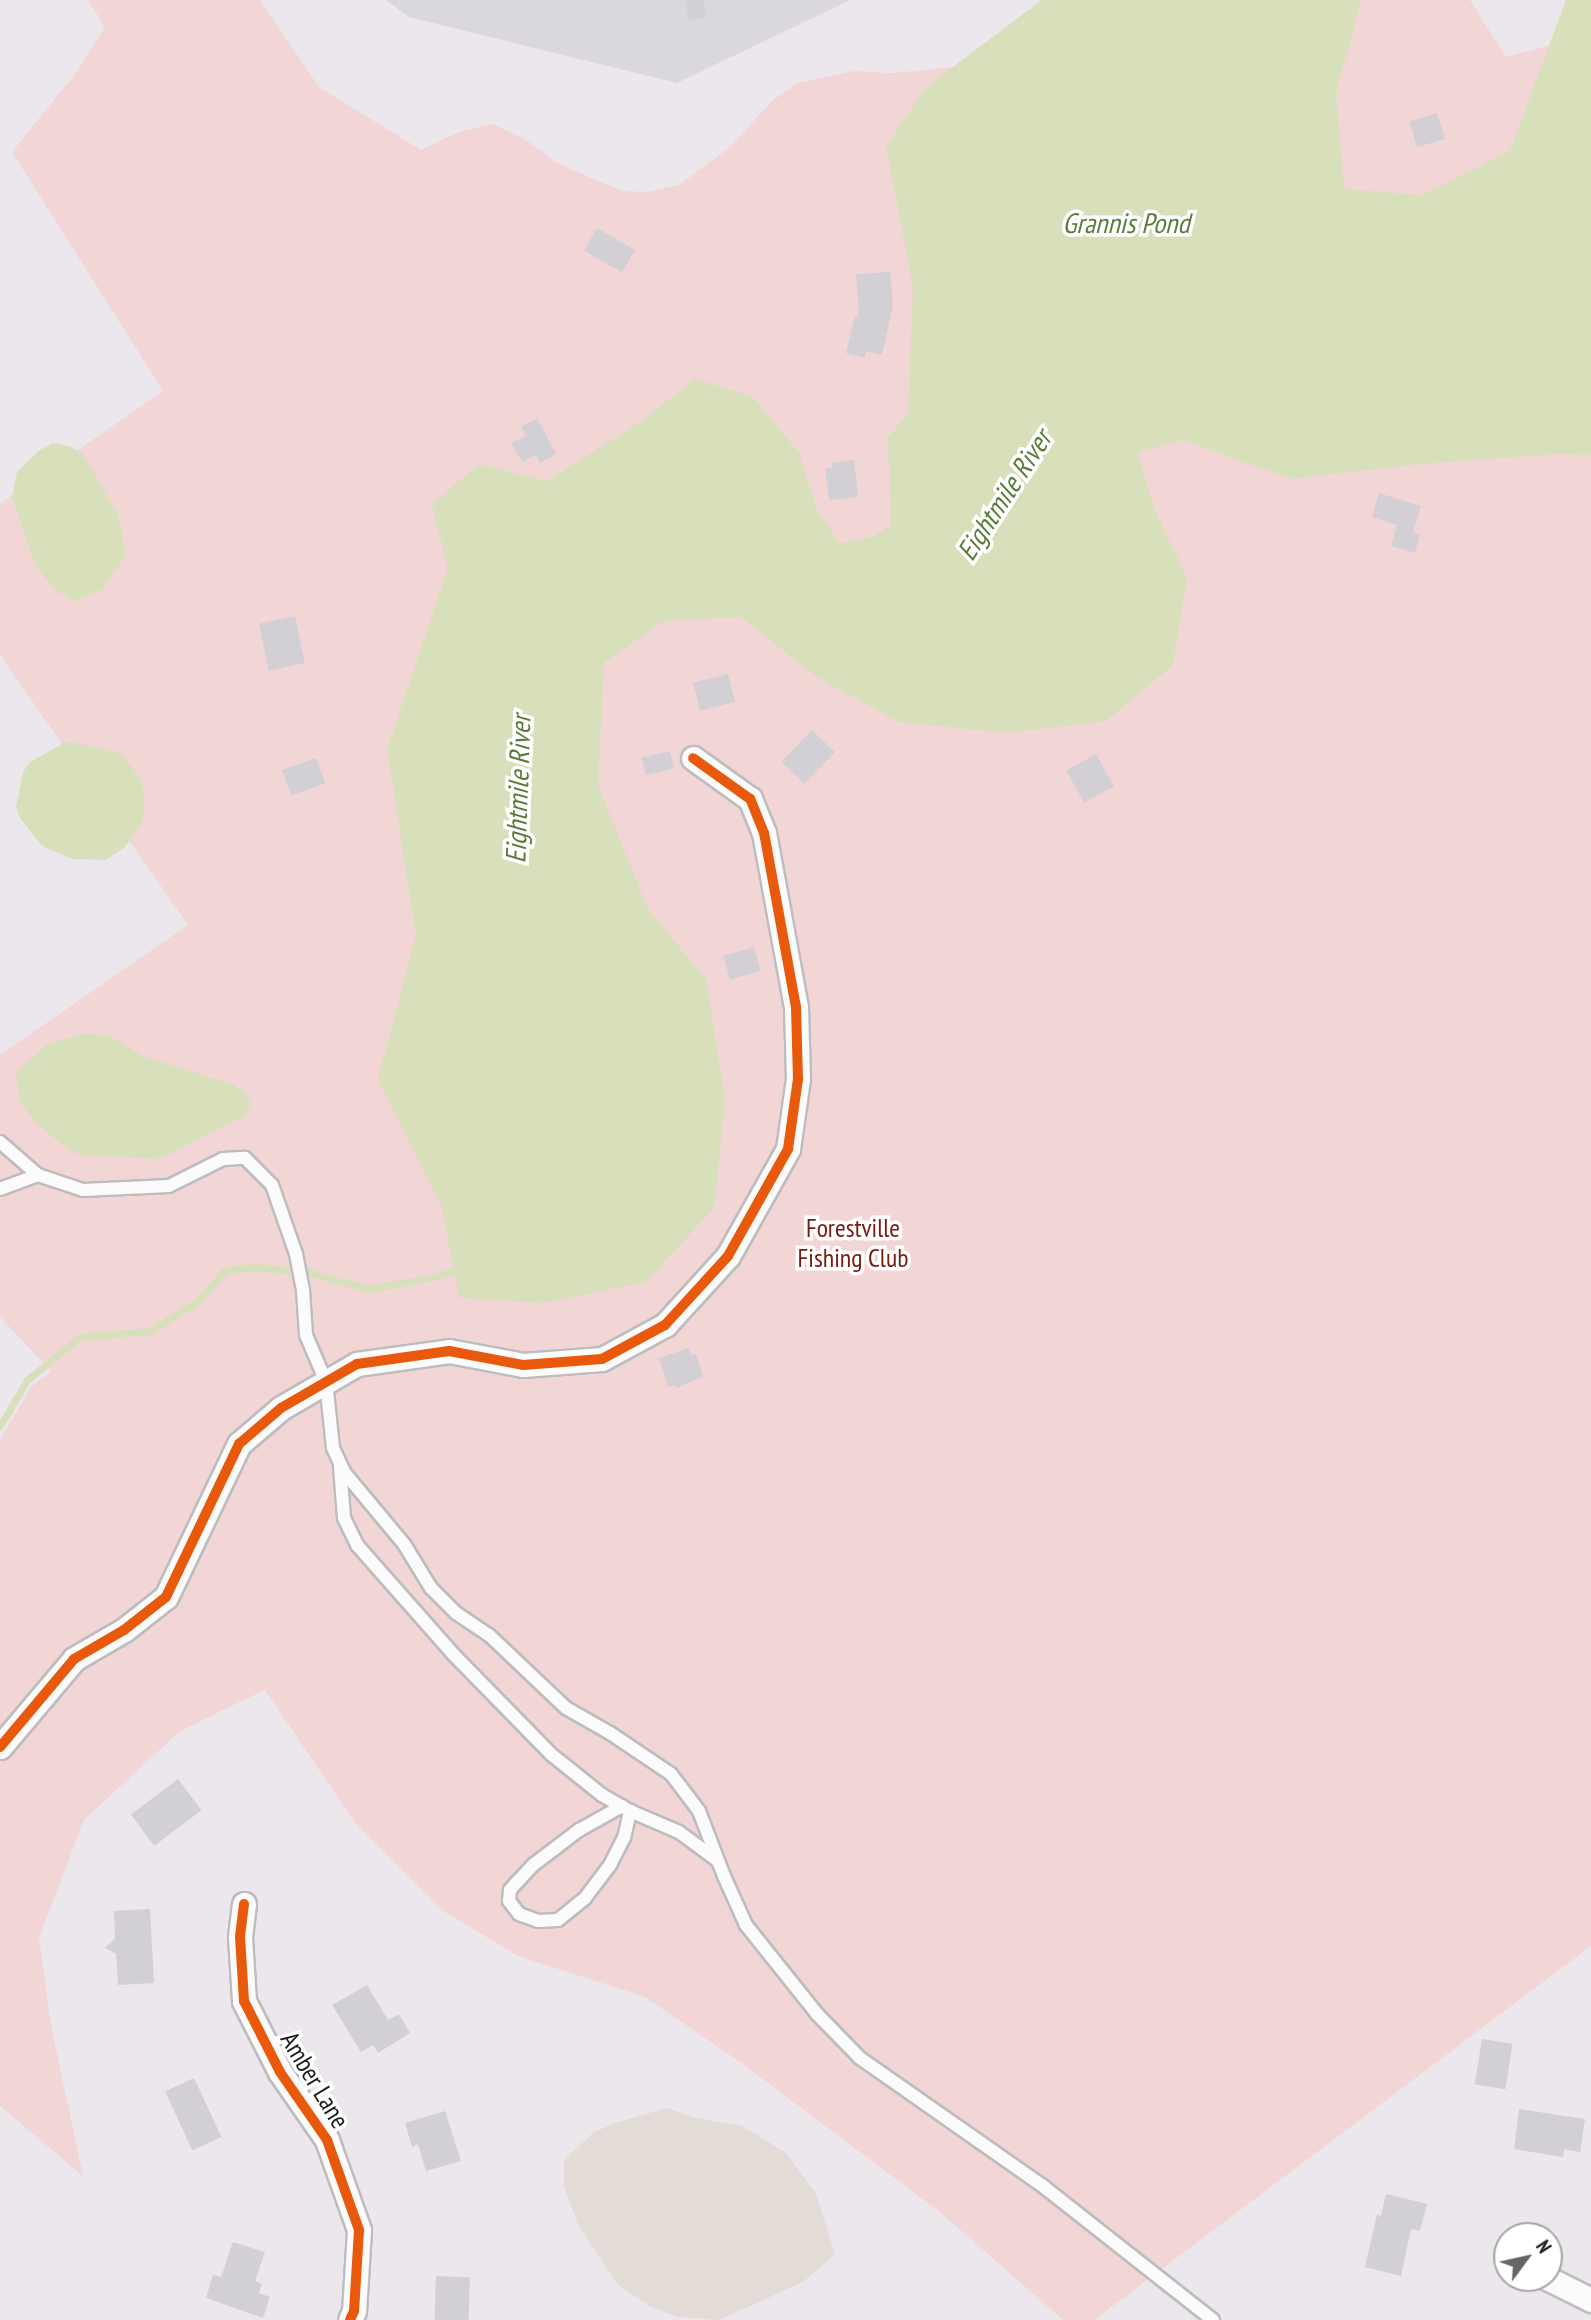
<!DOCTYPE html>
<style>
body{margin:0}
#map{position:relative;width:1591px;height:2320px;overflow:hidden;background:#ebe7ed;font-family:"PT Sans Narrow",sans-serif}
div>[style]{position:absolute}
.residential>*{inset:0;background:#dad8dc}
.wetland>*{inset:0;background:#e3dbd5}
.park>*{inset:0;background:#f2d6d6}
.water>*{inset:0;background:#d7dfbb}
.stream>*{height:7px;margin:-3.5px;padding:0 3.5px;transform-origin:3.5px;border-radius:3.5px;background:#d7dfbb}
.building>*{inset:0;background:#d2d0d5;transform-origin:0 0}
.roads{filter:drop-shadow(2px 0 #bdbcbe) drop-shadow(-2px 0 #bdbcbe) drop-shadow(0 2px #bdbcbe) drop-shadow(0 -2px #bdbcbe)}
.service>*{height:12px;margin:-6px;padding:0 6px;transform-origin:6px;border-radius:6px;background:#fcfbfc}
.minor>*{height:23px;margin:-11.5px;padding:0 11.5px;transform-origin:11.5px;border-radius:11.5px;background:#fcfbfc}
.cycleway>*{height:10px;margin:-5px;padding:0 5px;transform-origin:5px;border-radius:5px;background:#e8590c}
span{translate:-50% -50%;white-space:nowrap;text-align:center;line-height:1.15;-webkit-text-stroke:7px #fff;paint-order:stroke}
.park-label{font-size:26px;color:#791b0f}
.street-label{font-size:26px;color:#1e1e1e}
.water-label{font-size:28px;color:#5a7d3c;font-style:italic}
.north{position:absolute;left:1493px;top:2222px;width:70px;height:70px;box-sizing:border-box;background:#fff;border:2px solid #a5a5a5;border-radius:50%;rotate:57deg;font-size:19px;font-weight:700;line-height:28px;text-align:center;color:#1e1e1e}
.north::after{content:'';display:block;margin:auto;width:24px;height:32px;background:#666466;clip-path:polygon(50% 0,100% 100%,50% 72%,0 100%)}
</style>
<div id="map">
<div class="residential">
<i style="clip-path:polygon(386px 0,850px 0,677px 83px,409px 17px)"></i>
</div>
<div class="wetland">
<i style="clip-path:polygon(667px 2108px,692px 2117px,742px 2126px,786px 2153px,816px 2194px,835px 2254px,803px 2282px,719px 2320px,678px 2317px,651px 2307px,618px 2285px,578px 2225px,564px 2186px,564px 2160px,594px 2132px,618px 2122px)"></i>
</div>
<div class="park">
<i style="clip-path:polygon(88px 0,260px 0,319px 87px,421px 150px,458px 132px,493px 124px,523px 138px,557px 163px,622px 191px,647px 192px,679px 185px,730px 147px,773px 100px,798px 83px,854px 71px,892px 73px,956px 67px,1089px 0,1470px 0,1506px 57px,1591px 34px,1591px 1946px,1094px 2320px,1063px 2320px,941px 2213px,740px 2062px,645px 1997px,518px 1956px,445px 1912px,356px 1824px,265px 1690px,180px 1731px,84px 1820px,39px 1938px,51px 2025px,83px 2176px,0 2106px,0 1440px,31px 1387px,51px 1371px,0 1317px,0 1055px,188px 925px,0 655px,0 504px,163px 391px,12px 152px,75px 74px,105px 27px)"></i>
</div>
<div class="water">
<i style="clip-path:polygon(1042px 0,1361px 0,1336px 93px,1344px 189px,1423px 195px,1510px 151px,1566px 0,1591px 0,1591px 455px,1561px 454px,1420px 464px,1291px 479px,1183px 440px,1138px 452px,1153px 506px,1187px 577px,1173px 665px,1106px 721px,1007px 733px,898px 722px,815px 676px,741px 617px,664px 621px,604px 663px,598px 785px,648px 909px,706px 979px,725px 1099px,714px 1208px,646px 1282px,543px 1303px,459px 1298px,442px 1207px,378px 1079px,416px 935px,387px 750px,448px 568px,432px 504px,479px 464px,547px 481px,643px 420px,695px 379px,752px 396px,799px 453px,817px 510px,840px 543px,873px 537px,891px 525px,888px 437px,908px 414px,913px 287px,886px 147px,925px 88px)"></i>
<i style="clip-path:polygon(53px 443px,69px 446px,82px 453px,117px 513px,126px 554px,102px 590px,75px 601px,56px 591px,35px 565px,12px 497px,17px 472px,40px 450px)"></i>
<i style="clip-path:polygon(68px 741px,122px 754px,142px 781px,145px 801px,142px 823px,124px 848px,105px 860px,72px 859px,42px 846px,20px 818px,16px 807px,23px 772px,30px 762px)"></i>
<i style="clip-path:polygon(85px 1033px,110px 1036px,143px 1056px,234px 1085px,245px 1092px,251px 1103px,246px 1115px,160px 1159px,80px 1155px,67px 1149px,36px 1123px,19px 1100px,16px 1072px,47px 1044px)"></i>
</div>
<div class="stream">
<i style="left:0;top:1426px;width:53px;rotate:-59.6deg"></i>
<i style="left:27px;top:1380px;width:68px;rotate:-39.1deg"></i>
<i style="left:80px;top:1337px;width:70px;rotate:-4.9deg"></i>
<i style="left:150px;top:1331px;width:57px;rotate:-32deg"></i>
<i style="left:198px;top:1301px;width:41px;rotate:-48.9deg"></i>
<i style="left:225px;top:1270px;width:31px;rotate:-6deg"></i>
<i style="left:256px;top:1267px;width:56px;rotate:6.1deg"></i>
<i style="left:312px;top:1273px;width:59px;rotate:15.7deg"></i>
<i style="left:369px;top:1289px;width:66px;rotate:-10.5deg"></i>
<i style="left:434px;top:1277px;width:31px;rotate:-19deg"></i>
</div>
<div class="building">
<i style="clip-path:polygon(686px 0,704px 0,706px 17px,688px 20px)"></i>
<i style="left:1437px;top:113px;width:27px;height:29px;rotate:73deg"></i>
<i style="left:597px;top:228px;width:44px;height:26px;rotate:30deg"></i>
<i style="clip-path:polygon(890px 272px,893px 306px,882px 355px,866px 351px,865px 358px,846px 353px,854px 319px,859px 314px,856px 274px)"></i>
<i style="clip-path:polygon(537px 418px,556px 454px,540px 463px,536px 455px,522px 462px,511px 443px,526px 436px,521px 427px)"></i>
<i style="clip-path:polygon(854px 460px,858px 497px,829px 500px,825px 468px,833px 468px,832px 463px)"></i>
<i style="clip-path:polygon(1379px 493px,1421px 506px,1413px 532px,1420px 534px,1415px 553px,1391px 546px,1397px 525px,1372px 517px)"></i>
<i style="left:295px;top:616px;width:48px;height:37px;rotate:78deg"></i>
<i style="left:728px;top:674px;width:29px;height:36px;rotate:76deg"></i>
<i style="left:812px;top:730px;width:32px;height:44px;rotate:44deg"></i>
<i style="left:670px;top:751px;width:18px;height:29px;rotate:77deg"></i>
<i style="left:1096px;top:754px;width:37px;height:34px;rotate:61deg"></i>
<i style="left:316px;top:758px;width:27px;height:36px;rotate:70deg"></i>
<i style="left:754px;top:947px;width:25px;height:32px;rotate:74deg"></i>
<i style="clip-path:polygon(689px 1348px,692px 1355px,696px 1354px,703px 1376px,677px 1388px,675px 1385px,668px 1387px,659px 1358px)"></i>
<i style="left:178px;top:1779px;width:39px;height:59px;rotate:53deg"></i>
<i style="clip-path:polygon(150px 1909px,154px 1983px,118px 1985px,116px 1954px,105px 1948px,115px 1939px,114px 1911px)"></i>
<i style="clip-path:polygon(367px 1985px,388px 2020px,399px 2014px,410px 2033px,378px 2053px,373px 2045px,361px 2052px,332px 2005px)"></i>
<i style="left:1482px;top:2039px;width:31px;height:46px;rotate:9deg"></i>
<i style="left:194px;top:2078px;width:65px;height:32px;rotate:65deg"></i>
<i style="clip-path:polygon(1519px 2109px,1585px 2119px,1580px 2152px,1564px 2149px,1563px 2157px,1514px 2149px)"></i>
<i style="clip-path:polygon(445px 2111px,461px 2161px,426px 2171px,418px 2144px,412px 2147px,405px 2123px)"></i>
<i style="clip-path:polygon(1386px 2194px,1427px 2204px,1420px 2231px,1411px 2229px,1401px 2276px,1365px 2267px,1377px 2215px,1381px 2216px)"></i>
<i style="clip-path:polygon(233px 2242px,265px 2252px,255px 2281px,262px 2284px,259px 2293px,270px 2297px,263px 2318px,206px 2298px,213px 2275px,221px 2277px)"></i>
<i style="left:436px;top:2276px;width:34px;height:44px;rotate:2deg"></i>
</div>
<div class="roads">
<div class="service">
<i style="left:0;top:1142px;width:50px;rotate:41deg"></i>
<i style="left:38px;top:1175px;width:47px;rotate:18.4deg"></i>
<i style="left:83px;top:1190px;width:86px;rotate:-2.7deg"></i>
<i style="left:169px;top:1186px;width:60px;rotate:-26.6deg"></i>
<i style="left:223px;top:1159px;width:22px;rotate:-3deg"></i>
<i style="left:245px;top:1158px;width:38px;rotate:45deg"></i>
<i style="left:272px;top:1185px;width:73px;rotate:70.8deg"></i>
<i style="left:296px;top:1254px;width:37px;rotate:79deg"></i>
<i style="left:303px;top:1290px;width:45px;rotate:86.2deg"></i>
<i style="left:306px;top:1335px;width:51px;rotate:66.9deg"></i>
<i style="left:326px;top:1382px;width:66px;rotate:83.9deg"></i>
<i style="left:333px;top:1448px;width:26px;rotate:65deg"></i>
<i style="left:344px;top:1472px;width:94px;rotate:50.2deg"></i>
<i style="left:404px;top:1544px;width:52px;rotate:58.5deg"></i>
<i style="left:431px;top:1588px;width:35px;rotate:45deg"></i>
<i style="left:456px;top:1613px;width:40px;rotate:34deg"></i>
<i style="left:489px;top:1635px;width:106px;rotate:43.5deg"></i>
<i style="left:566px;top:1708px;width:51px;rotate:29.6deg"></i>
<i style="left:610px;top:1733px;width:73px;rotate:33.9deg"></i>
<i style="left:671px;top:1774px;width:46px;rotate:52.9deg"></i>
<i style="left:699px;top:1811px;width:70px;rotate:69deg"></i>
<i style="left:724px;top:1876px;width:54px;rotate:65.8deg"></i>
<i style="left:746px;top:1925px;width:114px;rotate:51.4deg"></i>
<i style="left:817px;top:2014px;width:62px;rotate:45.7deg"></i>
<i style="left:860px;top:2058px;width:225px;rotate:35deg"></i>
<i style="left:1044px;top:2187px;width:215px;rotate:38.2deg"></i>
<i style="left:0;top:1189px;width:40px;rotate:-20.2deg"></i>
<i style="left:340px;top:1466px;width:52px;rotate:85.6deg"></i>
<i style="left:344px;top:1518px;width:30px;rotate:64deg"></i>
<i style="left:357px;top:1545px;width:145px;rotate:48.6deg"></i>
<i style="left:453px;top:1654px;width:141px;rotate:45.6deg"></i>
<i style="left:552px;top:1755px;width:64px;rotate:38.7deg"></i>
<i style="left:602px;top:1795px;width:32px;rotate:30deg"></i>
<i style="left:630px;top:1811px;width:53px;rotate:23.2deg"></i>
<i style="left:679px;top:1832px;width:47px;rotate:36.4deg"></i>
<i style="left:622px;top:1806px;width:49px;rotate:150.8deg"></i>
<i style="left:579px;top:1830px;width:58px;rotate:142.7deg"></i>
<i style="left:533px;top:1865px;width:23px;rotate:133deg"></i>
<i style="left:517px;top:1882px;width:11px;rotate:131deg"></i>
<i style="left:510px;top:1890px;width:11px;rotate:95deg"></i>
<i style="left:509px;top:1901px;width:16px;rotate:52deg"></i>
<i style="left:519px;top:1914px;width:20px;rotate:20deg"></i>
<i style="left:538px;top:1921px;width:20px;rotate:-3deg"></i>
<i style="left:558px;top:1920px;width:35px;rotate:-39deg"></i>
<i style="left:585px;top:1898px;width:41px;rotate:-52.9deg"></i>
<i style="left:610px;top:1865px;width:30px;rotate:-63deg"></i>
<i style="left:624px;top:1838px;width:28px;rotate:-77deg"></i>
</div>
<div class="minor">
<i style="left:0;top:1747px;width:115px;rotate:-49.9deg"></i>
<i style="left:74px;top:1659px;width:58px;rotate:-30.1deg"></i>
<i style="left:124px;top:1630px;width:53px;rotate:-38.2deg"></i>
<i style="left:166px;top:1597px;width:170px;rotate:-64.5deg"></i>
<i style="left:239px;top:1444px;width:55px;rotate:-40.6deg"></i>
<i style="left:281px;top:1408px;width:88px;rotate:-30.1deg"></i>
<i style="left:357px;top:1364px;width:93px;rotate:-8deg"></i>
<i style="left:449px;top:1351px;width:75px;rotate:10.7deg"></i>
<i style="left:523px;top:1365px;width:79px;rotate:-4.3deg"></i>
<i style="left:602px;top:1359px;width:72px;rotate:-28.4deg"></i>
<i style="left:665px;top:1325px;width:93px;rotate:-47.6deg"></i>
<i style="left:728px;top:1256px;width:123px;rotate:-60.7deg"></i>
<i style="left:788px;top:1149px;width:71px;rotate:-81.9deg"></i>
<i style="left:798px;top:1079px;width:72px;rotate:-91.6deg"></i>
<i style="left:796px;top:1007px;width:177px;rotate:-100.4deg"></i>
<i style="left:764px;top:833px;width:37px;rotate:-112deg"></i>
<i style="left:750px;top:799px;width:70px;rotate:-144.3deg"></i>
<i style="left:244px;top:1904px;width:33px;rotate:97deg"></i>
<i style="left:240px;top:1937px;width:64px;rotate:86.4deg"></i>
<i style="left:244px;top:2001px;width:80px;rotate:63.1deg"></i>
<i style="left:280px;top:2072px;width:83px;rotate:55.3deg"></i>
<i style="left:327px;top:2140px;width:96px;rotate:70.4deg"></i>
<i style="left:359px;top:2230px;width:81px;rotate:93.5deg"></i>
<i style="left:354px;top:2311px;width:10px;rotate:114deg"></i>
<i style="left:1547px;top:2278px;width:49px;rotate:26.6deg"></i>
</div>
</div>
<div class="cycleway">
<i style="left:0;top:1747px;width:115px;rotate:-49.9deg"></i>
<i style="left:74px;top:1659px;width:58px;rotate:-30.1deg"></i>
<i style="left:124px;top:1630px;width:53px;rotate:-38.2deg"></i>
<i style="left:166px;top:1597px;width:170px;rotate:-64.5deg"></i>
<i style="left:239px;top:1444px;width:55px;rotate:-40.6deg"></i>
<i style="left:281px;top:1408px;width:88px;rotate:-30.1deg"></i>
<i style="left:357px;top:1364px;width:93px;rotate:-8deg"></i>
<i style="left:449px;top:1351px;width:75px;rotate:10.7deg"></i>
<i style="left:523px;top:1365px;width:79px;rotate:-4.3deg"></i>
<i style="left:602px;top:1359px;width:72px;rotate:-28.4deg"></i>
<i style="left:665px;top:1325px;width:93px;rotate:-47.6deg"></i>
<i style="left:728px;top:1256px;width:123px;rotate:-60.7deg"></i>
<i style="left:788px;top:1149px;width:71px;rotate:-81.9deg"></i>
<i style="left:798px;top:1079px;width:72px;rotate:-91.6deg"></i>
<i style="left:796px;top:1007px;width:177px;rotate:-100.4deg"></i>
<i style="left:764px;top:833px;width:37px;rotate:-112deg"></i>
<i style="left:750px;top:799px;width:70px;rotate:-144.3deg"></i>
<i style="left:244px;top:1904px;width:33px;rotate:97deg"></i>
<i style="left:240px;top:1937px;width:64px;rotate:86.4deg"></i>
<i style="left:244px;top:2001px;width:80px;rotate:63.1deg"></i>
<i style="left:280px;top:2072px;width:83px;rotate:55.3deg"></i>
<i style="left:327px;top:2140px;width:96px;rotate:70.4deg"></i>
<i style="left:359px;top:2230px;width:81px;rotate:93.5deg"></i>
<i style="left:354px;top:2311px;width:10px;rotate:114deg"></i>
</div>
<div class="park-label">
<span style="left:853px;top:1243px">Forestville<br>Fishing Club</span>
</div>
<div class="street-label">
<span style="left:315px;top:2080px;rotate:59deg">Amber Lane</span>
</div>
<div class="water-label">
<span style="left:1126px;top:223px">Grannis Pond</span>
<span style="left:1004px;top:495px;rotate:-57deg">Eightmile River</span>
<span style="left:518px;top:789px;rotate:-88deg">Eightmile River</span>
</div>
<div class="north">N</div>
</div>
